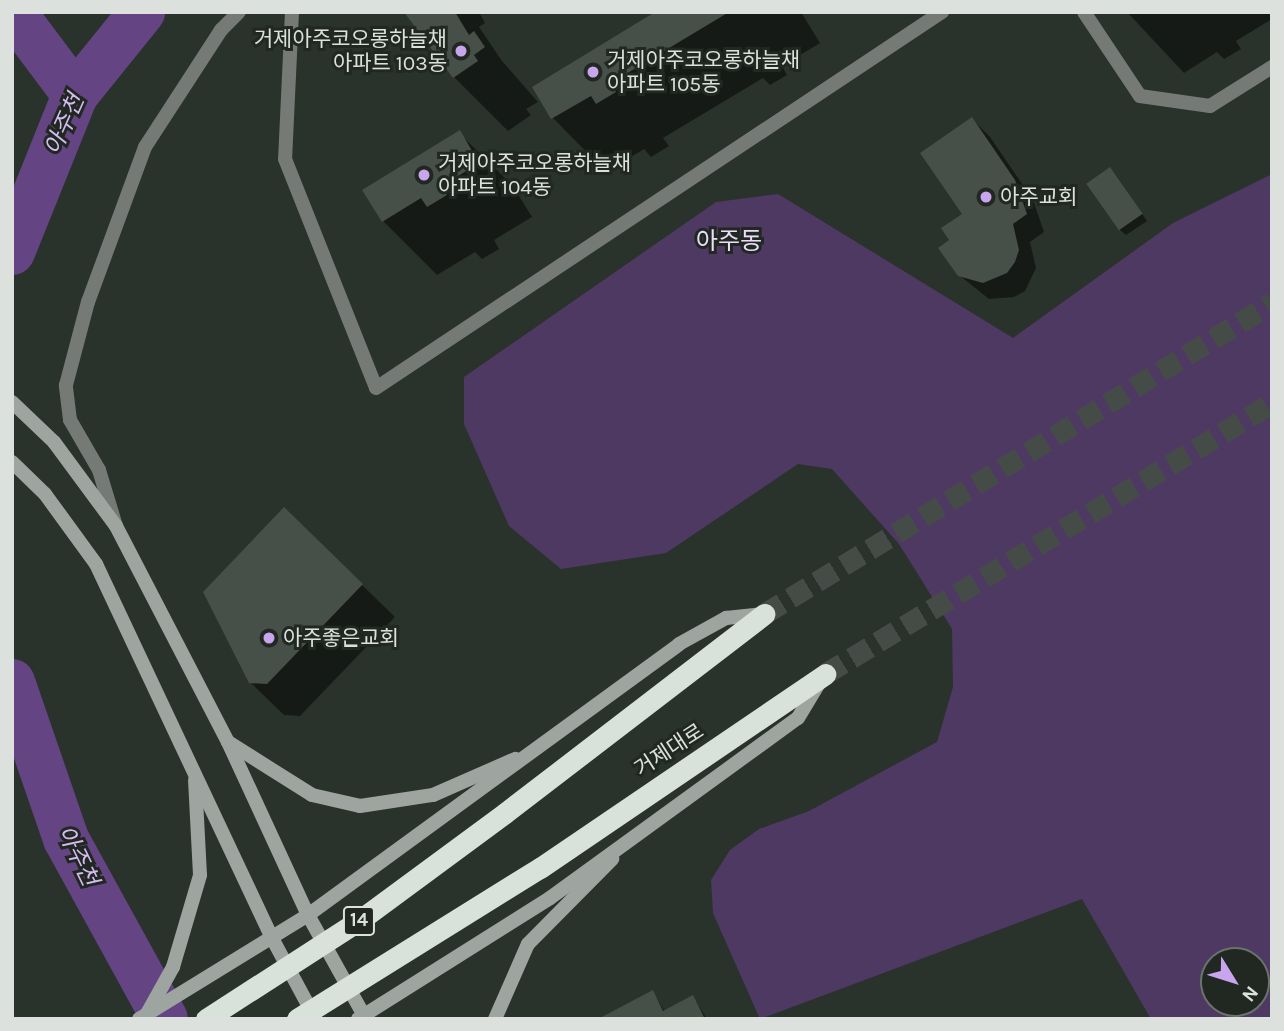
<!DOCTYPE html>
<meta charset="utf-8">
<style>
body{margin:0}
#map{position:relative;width:1284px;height:1031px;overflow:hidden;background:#2a322c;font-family:Karla,"Noto Sans KR",sans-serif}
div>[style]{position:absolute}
.green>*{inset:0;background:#4e3963}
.shadow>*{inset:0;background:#0007}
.river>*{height:46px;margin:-23px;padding:0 23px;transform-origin:23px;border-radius:23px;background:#654484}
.building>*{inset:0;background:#474f49;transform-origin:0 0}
.highway-tunnel>*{height:21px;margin-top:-10.5px;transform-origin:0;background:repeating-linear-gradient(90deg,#454c47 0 21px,transparent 0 31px)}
.street>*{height:14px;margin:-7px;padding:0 7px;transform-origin:7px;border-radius:7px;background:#767a77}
.secondary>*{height:14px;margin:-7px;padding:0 7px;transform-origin:7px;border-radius:7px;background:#9ea49f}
.highway>*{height:21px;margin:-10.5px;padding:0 10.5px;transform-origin:10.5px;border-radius:10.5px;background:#d8e2da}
.highway-bridge>*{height:21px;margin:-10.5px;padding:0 10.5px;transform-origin:10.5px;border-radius:10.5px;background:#d8e2da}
.dots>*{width:19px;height:19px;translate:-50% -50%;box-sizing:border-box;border:4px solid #212822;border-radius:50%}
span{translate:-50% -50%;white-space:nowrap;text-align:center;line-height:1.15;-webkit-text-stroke:6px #212822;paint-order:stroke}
.shield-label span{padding:2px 5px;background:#212822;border:2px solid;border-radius:5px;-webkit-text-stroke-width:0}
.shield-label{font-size:19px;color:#dce1dd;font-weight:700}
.poi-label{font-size:21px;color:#dce1dd}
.right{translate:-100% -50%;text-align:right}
.left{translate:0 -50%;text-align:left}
.street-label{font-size:21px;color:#dce1dd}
.water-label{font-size:23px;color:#d5bbf2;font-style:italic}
.quarter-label{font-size:24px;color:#eaddf9}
.frame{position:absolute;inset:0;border:14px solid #dce1dd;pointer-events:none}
.north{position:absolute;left:1200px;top:947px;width:70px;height:70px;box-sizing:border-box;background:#212822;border:2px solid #6c726d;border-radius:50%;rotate:128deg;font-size:19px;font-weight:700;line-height:28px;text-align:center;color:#dce1dd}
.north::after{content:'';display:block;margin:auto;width:24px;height:32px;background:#c9a5ee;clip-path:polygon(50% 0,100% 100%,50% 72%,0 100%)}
</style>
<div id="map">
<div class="green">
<i style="clip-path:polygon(evenodd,1272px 174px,1272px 1019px,1151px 1019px,1082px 899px,760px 1019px,713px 913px,711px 880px,730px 850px,759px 829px,809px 811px,937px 742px,953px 687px,952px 629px,899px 544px,832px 469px,798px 464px,666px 553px,561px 569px,509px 526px,464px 424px,464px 377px,716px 202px,778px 194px,1013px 338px,1173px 223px,1272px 174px,1214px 961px,1256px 961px,1256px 1003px,1214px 1003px,1214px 961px)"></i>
</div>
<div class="shadow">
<i style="clip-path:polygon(409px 12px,479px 12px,485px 23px,479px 27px,502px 61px,538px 102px,526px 109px,531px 115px,508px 131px,454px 77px)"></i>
<i style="clip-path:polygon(658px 12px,801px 12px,820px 43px,782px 66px,787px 75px,770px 85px,763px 78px,663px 138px,669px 146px,651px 157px,644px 149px,606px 172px,553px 118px,534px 88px)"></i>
<i style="clip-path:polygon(1127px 12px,1272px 12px,1272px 19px,1236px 41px,1241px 49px,1224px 59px,1217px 52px,1184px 73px)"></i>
<i style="clip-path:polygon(972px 119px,990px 137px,1033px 200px,1044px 232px,1030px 242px,1036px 268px,1025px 291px,1014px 297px,989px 299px,959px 275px,952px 241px,964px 214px)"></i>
<i style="clip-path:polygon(459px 133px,513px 186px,532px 217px,494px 240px,499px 249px,482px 259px,475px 252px,437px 275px,383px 221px,365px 190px)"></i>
<i style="clip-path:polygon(1115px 174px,1147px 221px,1126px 235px,1120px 230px)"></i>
<i style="clip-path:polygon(362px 585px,395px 617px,300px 716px,284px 715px,250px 682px)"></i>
<i style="clip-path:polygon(653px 992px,665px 1012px,693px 997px,707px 1019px,602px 1019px)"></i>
</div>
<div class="river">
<i style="left:13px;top:12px;width:104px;rotate:53.2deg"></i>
<i style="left:12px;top:252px;width:169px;rotate:-68.1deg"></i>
<i style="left:75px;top:95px;width:107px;rotate:-51.1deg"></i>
<i style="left:12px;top:682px;width:166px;rotate:71deg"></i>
<i style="left:66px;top:839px;width:205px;rotate:61.2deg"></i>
</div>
<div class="building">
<i style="clip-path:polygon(404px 12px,455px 12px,469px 35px,474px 31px,485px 47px,474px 55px,478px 61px,453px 78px)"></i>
<i style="clip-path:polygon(655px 12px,729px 12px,611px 83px,616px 92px,596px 104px,591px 96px,551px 119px,532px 87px)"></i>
<i style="clip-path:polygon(972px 117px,1015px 180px,1027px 214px,1013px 224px,1019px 250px,1015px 262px,1007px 273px,983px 283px,958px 276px,938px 248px,949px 240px,941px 228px,962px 214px,920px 153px)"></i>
<i style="clip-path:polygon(460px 130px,479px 163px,442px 186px,447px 195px,427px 207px,421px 198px,382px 222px,362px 190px)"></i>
<i style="left:1110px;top:167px;width:57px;height:29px;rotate:55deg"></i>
<i style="clip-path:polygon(284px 507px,363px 584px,267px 684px,249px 683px,203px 592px)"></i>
<i style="clip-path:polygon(653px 990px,663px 1011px,693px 995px,705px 1019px,598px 1019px)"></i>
</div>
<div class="highway-tunnel">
<i style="left:764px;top:614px;width:596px;rotate:-31.48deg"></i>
<i style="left:825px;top:674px;width:523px;rotate:-31.23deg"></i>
</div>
<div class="street">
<i style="left:292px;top:12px;width:147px;rotate:92.7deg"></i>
<i style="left:285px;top:159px;width:246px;rotate:68.3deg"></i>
<i style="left:376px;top:388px;width:680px;rotate:-33.6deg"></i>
<i style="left:1084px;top:12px;width:101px;rotate:56.3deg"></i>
<i style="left:1140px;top:96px;width:71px;rotate:8.1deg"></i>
<i style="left:1210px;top:106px;width:73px;rotate:-32.2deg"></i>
<i style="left:116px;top:526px;width:59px;rotate:-106.9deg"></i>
<i style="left:99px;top:470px;width:58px;rotate:-120.1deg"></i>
<i style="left:70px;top:420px;width:35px;rotate:-97deg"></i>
<i style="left:66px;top:385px;width:86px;rotate:-75.2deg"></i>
<i style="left:88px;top:302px;width:165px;rotate:-69.8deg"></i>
<i style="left:145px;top:147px;width:140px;rotate:-57deg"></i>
<i style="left:221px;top:30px;width:25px;rotate:-45deg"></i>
</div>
<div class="secondary">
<i style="left:12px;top:402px;width:58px;rotate:43.6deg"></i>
<i style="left:54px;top:442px;width:104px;rotate:53.6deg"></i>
<i style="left:116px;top:526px;width:243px;rotate:62.6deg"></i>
<i style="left:228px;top:742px;width:191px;rotate:65.2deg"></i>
<i style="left:308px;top:915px;width:119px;rotate:60.9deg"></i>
<i style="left:12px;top:462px;width:46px;rotate:44.1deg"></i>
<i style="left:45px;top:494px;width:87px;rotate:53.9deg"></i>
<i style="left:96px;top:564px;width:413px;rotate:64.8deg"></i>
<i style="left:272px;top:938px;width:91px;rotate:61.7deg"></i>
<i style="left:228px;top:742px;width:99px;rotate:32.2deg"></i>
<i style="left:312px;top:795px;width:49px;rotate:12.9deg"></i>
<i style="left:360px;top:806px;width:74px;rotate:-8.6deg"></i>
<i style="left:433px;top:795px;width:90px;rotate:-23.7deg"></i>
<i style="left:148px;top:1012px;width:51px;rotate:-60.9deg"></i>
<i style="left:173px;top:967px;width:96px;rotate:-73.6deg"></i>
<i style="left:200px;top:875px;width:95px;rotate:-93deg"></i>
<i style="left:139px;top:1019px;width:198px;rotate:-31.6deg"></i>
<i style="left:308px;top:915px;width:459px;rotate:-36.1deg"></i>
<i style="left:679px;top:644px;width:54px;rotate:-29deg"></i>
<i style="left:726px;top:618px;width:38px;rotate:-6deg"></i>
<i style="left:358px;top:1019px;width:227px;rotate:-32.2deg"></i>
<i style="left:550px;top:898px;width:306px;rotate:-36deg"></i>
<i style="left:798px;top:718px;width:50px;rotate:-58.8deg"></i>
<i style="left:495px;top:1019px;width:82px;rotate:-66.3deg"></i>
<i style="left:528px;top:944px;width:120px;rotate:-45.3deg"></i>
</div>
<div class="highway">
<i style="left:505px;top:813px;width:327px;rotate:-37.5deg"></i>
<i style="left:540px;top:868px;width:345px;rotate:-34.2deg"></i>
</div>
<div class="highway-bridge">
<i style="left:206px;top:1019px;width:188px;rotate:-32.8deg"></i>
<i style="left:364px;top:917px;width:175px;rotate:-36.4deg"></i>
<i style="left:297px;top:1019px;width:286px;rotate:-31.9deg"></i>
</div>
<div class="dots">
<i style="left:461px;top:51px;background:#c9a5ee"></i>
<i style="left:593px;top:72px;background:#c9a5ee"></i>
<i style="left:424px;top:175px;background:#c9a5ee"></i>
<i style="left:986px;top:197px;background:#c9a5ee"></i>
<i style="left:269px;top:638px;background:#c9a5ee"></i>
</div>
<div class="shield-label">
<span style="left:359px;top:921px">14</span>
</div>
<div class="poi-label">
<span class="right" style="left:447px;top:51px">거제아주코오롱하늘채<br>아파트 103동</span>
<span class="left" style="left:607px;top:72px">거제아주코오롱하늘채<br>아파트 105동</span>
<span class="left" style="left:438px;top:175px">거제아주코오롱하늘채<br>아파트 104동</span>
<span class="left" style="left:1000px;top:197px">아주교회</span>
<span class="left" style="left:283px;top:638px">아주좋은교회</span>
</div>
<div class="street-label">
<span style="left:669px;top:750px;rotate:-33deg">거제대로</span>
</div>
<div class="water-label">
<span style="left:65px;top:125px;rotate:-66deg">아주천</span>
<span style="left:77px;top:856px;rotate:64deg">아주천</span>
</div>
<div class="quarter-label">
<span style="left:729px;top:242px">아주동</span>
</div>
<div class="frame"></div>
<div class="north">N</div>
</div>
